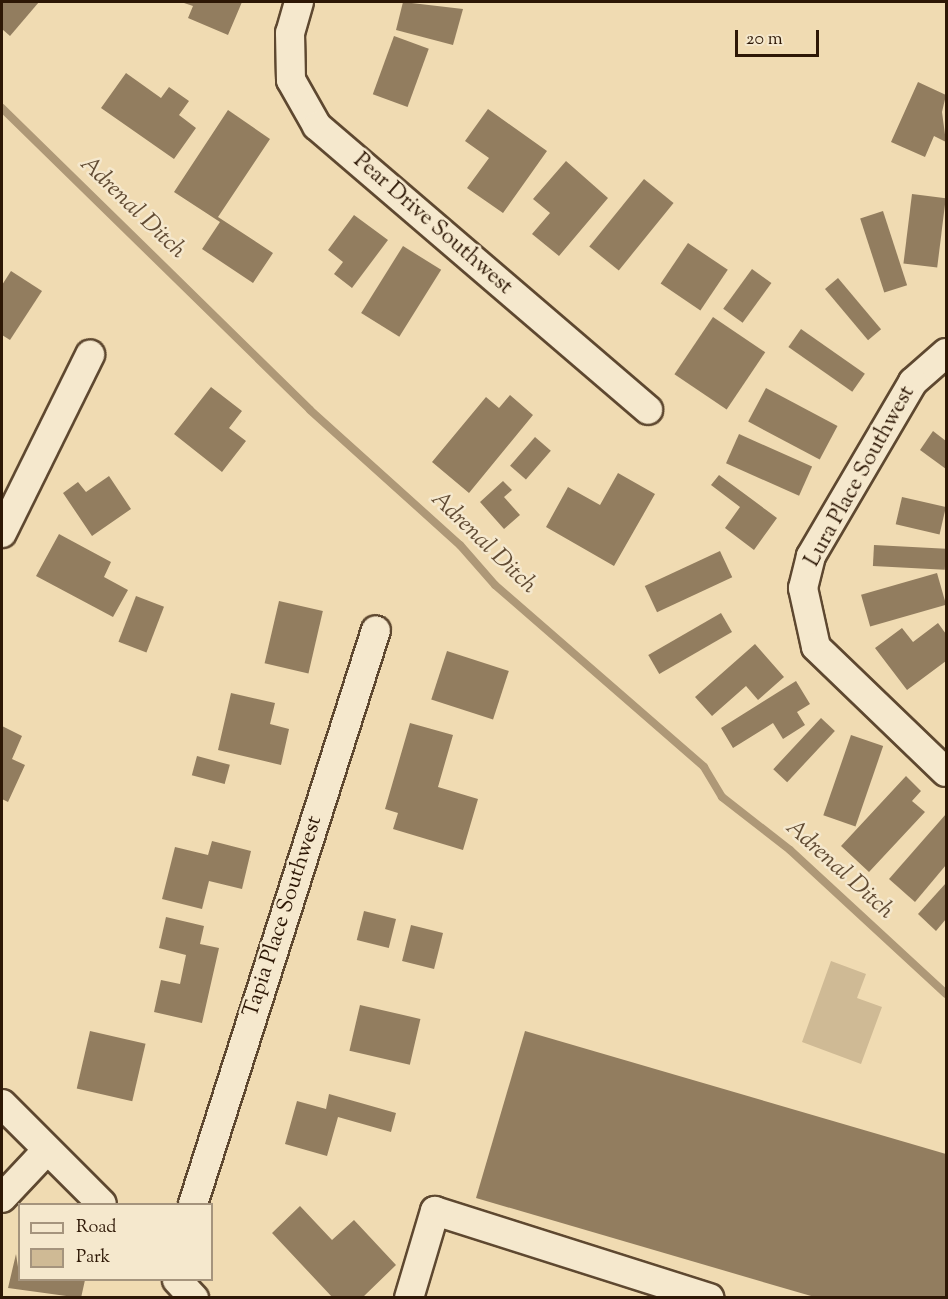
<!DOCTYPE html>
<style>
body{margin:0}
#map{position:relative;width:948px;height:1299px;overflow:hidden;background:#f0dbb2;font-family:"Sorts Mill Goudy",serif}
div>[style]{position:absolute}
.green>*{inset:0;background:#cfba95}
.stream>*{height:8px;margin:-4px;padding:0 4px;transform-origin:4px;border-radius:4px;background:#ae9877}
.building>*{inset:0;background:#927d5f;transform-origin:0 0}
.roads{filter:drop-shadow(2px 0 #5e4830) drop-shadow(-2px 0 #5e4830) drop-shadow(0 2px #5e4830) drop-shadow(0 -2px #5e4830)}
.minor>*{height:28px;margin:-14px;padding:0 14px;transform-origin:14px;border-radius:14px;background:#f5e8cd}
span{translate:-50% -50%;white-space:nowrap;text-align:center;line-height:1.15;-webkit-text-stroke:5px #f5e8cd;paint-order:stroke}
.street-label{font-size:22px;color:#2d1705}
.water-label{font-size:24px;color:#614b33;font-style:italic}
.frame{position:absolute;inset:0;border:3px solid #2d1705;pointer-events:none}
.legend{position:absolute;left:18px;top:1203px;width:195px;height:78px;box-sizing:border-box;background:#f5e8cd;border:2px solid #a5947d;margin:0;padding:8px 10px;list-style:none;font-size:18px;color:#2d1705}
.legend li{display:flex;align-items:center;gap:12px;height:30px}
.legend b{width:30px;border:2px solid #a5947d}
.scale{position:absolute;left:735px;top:30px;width:84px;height:27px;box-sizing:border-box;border:3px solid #2d1705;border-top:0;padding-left:8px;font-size:18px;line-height:21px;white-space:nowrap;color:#2d1705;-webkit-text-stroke:4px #f5e8cd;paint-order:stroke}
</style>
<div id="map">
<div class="green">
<i style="clip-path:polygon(831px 961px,866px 974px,857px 998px,882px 1007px,861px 1064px,802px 1042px)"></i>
</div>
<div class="stream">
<i style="left:2px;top:108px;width:431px;rotate:44.4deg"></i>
<i style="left:310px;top:410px;width:202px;rotate:42deg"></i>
<i style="left:460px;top:545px;width:53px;rotate:48.8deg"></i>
<i style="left:495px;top:585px;width:277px;rotate:41deg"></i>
<i style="left:704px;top:767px;width:35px;rotate:59deg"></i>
<i style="left:722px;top:797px;width:86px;rotate:37.9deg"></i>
<i style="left:790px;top:850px;width:212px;rotate:42.7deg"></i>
</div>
<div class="building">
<i style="clip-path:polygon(2px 2px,39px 2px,10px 36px,2px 29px)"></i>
<i style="clip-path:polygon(181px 2px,242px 2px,228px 35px,188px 18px,193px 6px)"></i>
<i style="clip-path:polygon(403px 2px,463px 9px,453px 45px,396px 30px)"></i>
<i style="left:394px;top:36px;width:37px;height:62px;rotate:20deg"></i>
<i style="clip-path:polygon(126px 73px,161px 98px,169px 87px,189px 101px,179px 115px,196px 128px,174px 159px,101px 108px)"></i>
<i style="clip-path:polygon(918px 82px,946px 95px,942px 112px,946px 142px,934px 136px,925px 157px,891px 142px)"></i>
<i style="clip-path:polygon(488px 109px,547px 151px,503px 213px,467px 188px,489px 158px,465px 141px)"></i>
<i style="clip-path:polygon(228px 110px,270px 139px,218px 217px,273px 253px,253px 283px,202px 249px,220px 222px,174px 192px)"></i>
<i style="clip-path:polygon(566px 161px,608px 198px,559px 256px,532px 234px,550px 213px,533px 199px)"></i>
<i style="left:644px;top:179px;width:38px;height:87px;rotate:39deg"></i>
<i style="left:912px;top:194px;width:34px;height:70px;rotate:7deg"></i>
<i style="left:883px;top:211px;width:78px;height:24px;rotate:72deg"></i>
<i style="clip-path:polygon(354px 215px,388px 240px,352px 288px,334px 274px,343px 262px,328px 250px)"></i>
<i style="left:688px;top:243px;width:48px;height:49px;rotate:34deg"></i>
<i style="left:403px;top:246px;width:45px;height:79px;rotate:32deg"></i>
<i style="left:752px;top:269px;width:24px;height:49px;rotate:36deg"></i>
<i style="clip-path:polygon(11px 271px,42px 291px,10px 340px,2px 335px,2px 285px)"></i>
<i style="left:838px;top:278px;width:67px;height:17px;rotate:50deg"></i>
<i style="left:713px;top:317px;width:63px;height:69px;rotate:34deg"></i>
<i style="left:801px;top:329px;width:78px;height:22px;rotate:35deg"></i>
<i style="clip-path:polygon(211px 387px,242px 411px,229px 428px,246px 441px,222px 472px,174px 434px)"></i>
<i style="left:766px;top:388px;width:81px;height:38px;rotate:28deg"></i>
<i style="clip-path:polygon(510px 395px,533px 415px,469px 493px,432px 462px,486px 397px,499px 408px)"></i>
<i style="clip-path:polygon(933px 431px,946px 441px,946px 469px,920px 450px)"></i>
<i style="left:739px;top:434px;width:80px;height:32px;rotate:24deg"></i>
<i style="left:535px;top:437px;width:21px;height:38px;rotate:41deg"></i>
<i style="clip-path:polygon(618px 473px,655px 494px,614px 566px,546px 527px,568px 487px,600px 505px)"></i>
<i style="clip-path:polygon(719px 475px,777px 518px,754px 550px,725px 528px,740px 507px,711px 485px)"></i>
<i style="clip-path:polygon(109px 476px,131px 509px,92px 536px,63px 493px,78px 482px,86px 492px)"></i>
<i style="clip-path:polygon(503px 481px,512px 490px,504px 497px,520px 515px,504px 529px,480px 502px)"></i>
<i style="left:902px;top:497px;width:45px;height:28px;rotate:13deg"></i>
<i style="clip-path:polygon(59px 534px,111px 562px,104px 577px,128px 590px,113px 617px,36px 576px)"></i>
<i style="left:874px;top:545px;width:72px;height:21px;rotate:3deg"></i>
<i style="left:720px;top:551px;width:29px;height:83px;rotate:65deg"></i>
<i style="left:937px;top:573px;width:33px;height:79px;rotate:74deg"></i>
<i style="left:136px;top:596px;width:30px;height:49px;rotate:21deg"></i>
<i style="left:279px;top:601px;width:45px;height:64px;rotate:13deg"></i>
<i style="left:721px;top:613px;width:22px;height:84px;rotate:60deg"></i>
<i style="clip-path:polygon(938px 623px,946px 634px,946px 661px,907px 690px,875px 648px,902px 628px,913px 642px)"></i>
<i style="clip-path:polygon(755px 644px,784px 677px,758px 700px,746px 686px,712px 716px,695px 697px)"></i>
<i style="left:447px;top:651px;width:65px;height:51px;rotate:18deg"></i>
<i style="clip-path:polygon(796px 681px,810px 704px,797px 712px,805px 725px,783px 739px,773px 723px,733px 748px,721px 728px)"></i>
<i style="clip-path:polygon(231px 693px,275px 703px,270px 724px,289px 729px,281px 765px,218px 750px)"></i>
<i style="left:821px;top:718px;width:19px;height:70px;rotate:43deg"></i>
<i style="clip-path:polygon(410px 723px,453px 735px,438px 787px,478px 799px,463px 850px,393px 829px,398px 813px,385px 809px)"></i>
<i style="clip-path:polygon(2px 726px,22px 736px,12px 759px,25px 765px,8px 802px,2px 799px)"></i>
<i style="left:851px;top:735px;width:34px;height:85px;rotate:19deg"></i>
<i style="left:197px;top:756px;width:34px;height:20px;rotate:15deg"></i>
<i style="clip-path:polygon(906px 776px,921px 791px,912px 801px,925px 812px,869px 872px,841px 846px)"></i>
<i style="clip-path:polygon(946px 814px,946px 865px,915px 902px,889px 879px)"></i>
<i style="clip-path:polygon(212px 841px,251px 851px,242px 889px,209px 881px,202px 909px,162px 899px,175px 847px,208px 855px)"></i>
<i style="clip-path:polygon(946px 883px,946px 919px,936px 931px,918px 914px)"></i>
<i style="left:364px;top:911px;width:33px;height:30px;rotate:14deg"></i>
<i style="clip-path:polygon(166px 917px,204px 926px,200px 944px,219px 948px,202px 1023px,154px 1012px,161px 980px,180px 984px,186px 955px,159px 948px)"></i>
<i style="left:411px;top:925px;width:33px;height:37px;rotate:14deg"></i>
<i style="left:360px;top:1005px;width:62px;height:47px;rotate:13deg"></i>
<i style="left:90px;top:1031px;width:57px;height:59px;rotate:13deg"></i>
<i style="clip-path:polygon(525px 1031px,946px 1154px,946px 1298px,818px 1298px,476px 1198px)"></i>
<i style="clip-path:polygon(329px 1094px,396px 1113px,391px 1132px,338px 1117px,327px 1156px,285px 1144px,297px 1101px,326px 1109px)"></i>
<i style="clip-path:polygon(300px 1206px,332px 1240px,354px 1220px,396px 1265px,362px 1298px,333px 1298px,272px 1233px)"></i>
<i style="clip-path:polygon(16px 1254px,20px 1280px,85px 1280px,81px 1298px,8px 1288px)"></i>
</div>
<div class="roads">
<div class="minor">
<i style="left:299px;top:2px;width:32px;rotate:106deg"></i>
<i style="left:290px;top:33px;width:47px;rotate:88.8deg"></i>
<i style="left:291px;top:80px;width:53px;rotate:60.5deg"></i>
<i style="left:317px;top:126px;width:436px;rotate:40.6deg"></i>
<i style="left:946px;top:353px;width:44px;rotate:138.7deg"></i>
<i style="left:913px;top:382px;width:202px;rotate:120.4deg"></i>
<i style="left:811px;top:556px;width:33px;rotate:104deg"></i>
<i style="left:803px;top:588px;width:60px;rotate:77.6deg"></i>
<i style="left:816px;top:647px;width:180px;rotate:43.9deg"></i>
<i style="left:2px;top:533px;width:199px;rotate:-63.7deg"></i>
<i style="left:2px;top:1104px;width:141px;rotate:45deg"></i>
<i style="left:2px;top:1198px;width:66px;rotate:-46.8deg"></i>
<i style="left:193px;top:1204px;width:602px;rotate:-72.32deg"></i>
<i style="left:177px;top:1280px;width:25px;rotate:47deg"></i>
<i style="left:409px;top:1298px;width:91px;rotate:-73.4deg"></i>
<i style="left:435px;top:1211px;width:288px;rotate:17.6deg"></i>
</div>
</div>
<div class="street-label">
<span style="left:432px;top:225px;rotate:41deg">Pear Drive Southwest</span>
<span style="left:861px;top:477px;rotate:-61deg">Lura Place Southwest</span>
<span style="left:284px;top:917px;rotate:-72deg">Tapia Place Southwest</span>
</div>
<div class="water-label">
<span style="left:132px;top:208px;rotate:44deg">Adrenal Ditch</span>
<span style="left:483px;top:543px;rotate:44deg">Adrenal Ditch</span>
<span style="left:839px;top:870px;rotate:42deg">Adrenal Ditch</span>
</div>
<div class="frame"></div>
<ul class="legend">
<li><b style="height:8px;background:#f5e8cd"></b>Road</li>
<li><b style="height:16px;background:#cfba95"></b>Park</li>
</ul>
<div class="scale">20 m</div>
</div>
